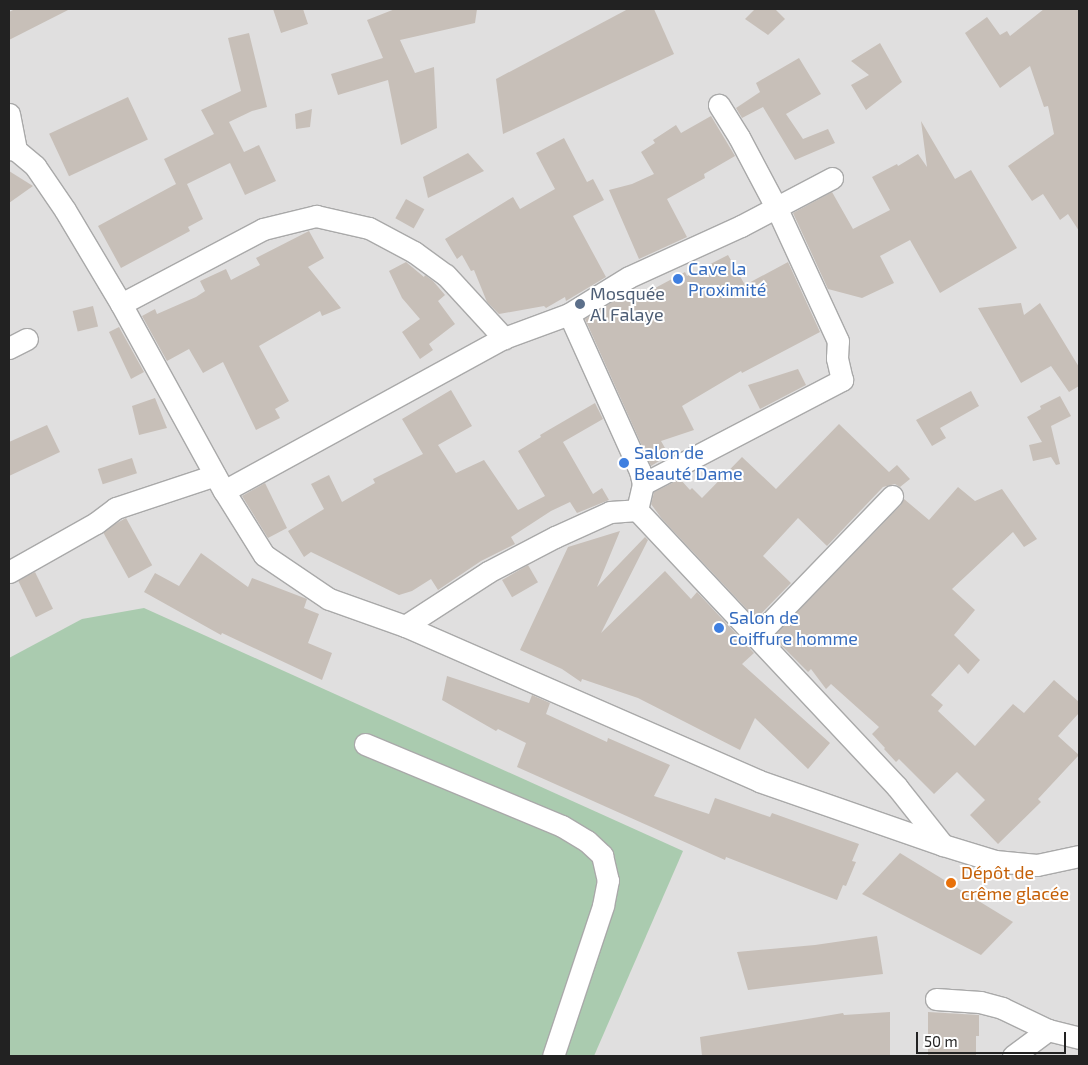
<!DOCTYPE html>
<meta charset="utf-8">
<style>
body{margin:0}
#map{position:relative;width:1088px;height:1065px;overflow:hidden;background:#f2efe9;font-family:"Exo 2",sans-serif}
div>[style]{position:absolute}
.residential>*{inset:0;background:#e0dfdf;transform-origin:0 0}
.cemetery>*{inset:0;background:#aacbaf}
.building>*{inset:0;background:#c7bfb8;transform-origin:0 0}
.roads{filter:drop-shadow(1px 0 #a9a9a9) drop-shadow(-1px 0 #a9a9a9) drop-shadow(0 1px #a9a9a9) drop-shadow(0 -1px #a9a9a9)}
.minor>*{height:21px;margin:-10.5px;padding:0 10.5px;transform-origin:10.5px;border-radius:10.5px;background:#fff}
.dots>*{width:14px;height:14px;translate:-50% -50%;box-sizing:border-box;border:2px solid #fff;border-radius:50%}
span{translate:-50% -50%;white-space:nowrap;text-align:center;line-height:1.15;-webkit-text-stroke:4px #fff;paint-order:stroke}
.shop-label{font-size:18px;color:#366cbe}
.left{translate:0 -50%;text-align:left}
.service-label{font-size:18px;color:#4e5e75}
.food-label{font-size:18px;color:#c56008}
.frame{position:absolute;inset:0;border:10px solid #222;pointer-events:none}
.scale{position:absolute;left:916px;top:1032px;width:150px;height:22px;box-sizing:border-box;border:2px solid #222;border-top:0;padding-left:6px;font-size:15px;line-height:18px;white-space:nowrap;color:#222;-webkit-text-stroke:4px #fff;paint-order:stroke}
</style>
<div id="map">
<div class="residential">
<i style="left:9px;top:9px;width:1070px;height:1047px"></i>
</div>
<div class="cemetery">
<i style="clip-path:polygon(144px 608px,683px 851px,594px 1056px,9px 1056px,9px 658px,82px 619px)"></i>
</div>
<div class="building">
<i style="clip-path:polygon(15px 9px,70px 9px,9px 40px,9px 12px)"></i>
<i style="clip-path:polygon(273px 9px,303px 9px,308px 24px,281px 33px)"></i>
<i style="clip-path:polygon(395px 9px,477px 9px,475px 23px,400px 40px,415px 73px,434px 67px,437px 128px,401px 145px,388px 80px,338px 95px,331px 74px,383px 58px,367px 20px)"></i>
<i style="clip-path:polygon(628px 9px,654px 9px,674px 54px,503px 134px,496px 79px)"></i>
<i style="clip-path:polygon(755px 9px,775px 9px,785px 19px,768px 35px,745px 19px)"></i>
<i style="clip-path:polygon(1044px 9px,1079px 9px,1079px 231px,1068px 214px,1060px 220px,1043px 194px,1032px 201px,1008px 166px,1054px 134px,1048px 106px,1044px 107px,1030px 66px,1000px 88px,965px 33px,987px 17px,1000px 35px,1007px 31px,1010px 36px)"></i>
<i style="clip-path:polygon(249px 33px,267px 107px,252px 111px,229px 122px,244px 152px,259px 145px,276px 181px,245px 195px,230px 163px,187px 184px,203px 219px,188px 227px,190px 231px,121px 268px,98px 226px,176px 184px,164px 159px,214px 134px,201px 110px,241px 91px,228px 38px)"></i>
<i style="clip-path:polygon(880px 43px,902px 82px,866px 110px,851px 85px,869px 75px,851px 61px)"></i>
<i style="clip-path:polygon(799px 58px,821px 94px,786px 114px,803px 139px,828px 129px,835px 143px,795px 160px,763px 107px,742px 118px,736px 108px,760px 92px,756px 83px)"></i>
<i style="left:128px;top:97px;width:47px;height:87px;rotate:65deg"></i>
<i style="clip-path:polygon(312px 109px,310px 127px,296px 129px,295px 114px)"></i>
<i style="clip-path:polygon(711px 116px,735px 156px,704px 174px,705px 178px,667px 199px,687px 237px,639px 259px,609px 190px,632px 184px,654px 174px,641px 152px,655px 143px,653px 140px,676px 125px,681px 133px)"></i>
<i style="clip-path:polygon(921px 121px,955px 179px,971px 170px,1017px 248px,940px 293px,910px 240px,880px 256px,894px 283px,862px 298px,828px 289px,793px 213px,832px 192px,853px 229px,890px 210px,872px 177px,897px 164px,898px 166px,918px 154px,927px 167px)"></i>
<i style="clip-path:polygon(564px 138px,587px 182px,593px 179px,604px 200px,573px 216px,606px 277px,566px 301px,565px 297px,546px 308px,544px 306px,499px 314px,487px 302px,474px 270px,471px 271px,462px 255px,457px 259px,445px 239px,513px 197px,520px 209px,555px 189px,536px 153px)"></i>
<i style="clip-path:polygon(468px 153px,484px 171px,428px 198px,423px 177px)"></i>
<i style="clip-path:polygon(9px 171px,33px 186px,9px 203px)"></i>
<i style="left:406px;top:199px;width:21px;height:22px;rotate:29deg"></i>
<i style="clip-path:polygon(309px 231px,324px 258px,308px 267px,341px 308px,322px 316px,320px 311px,259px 346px,289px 401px,275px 409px,280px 418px,256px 430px,223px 362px,203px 373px,189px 349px,167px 361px,142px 316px,155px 309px,157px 314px,196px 297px,205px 291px,200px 281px,226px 269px,231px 280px,260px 265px,256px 258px)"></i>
<i style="clip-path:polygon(728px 255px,745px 285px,788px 262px,820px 332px,742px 373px,741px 371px,682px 406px,694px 430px,661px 441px,669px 455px,651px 466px,585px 319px,625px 294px,629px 302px,685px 272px,687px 276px)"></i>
<i style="clip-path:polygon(406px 262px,424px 277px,425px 275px,433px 281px,445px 295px,438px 301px,455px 324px,429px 344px,433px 350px,420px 359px,402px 332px,420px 319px,402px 298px,389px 271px)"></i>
<i style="clip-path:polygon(1021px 303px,1024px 315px,1040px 303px,1079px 367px,1079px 386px,1069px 392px,1051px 366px,1021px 383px,978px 308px)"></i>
<i style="left:93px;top:306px;width:21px;height:21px;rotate:76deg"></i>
<i style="clip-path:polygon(119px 327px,144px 372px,131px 379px,109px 332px)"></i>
<i style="clip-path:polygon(798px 369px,806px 385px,760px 409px,748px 385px)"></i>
<i style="clip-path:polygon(451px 390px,472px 426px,438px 445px,456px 473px,484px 460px,518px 510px,545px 496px,518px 451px,541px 437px,540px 435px,595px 403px,603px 419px,563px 442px,593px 494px,602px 488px,609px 500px,577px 513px,570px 502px,551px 511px,511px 537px,515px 544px,481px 561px,438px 590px,431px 579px,412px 591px,399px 595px,311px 552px,304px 557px,288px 531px,324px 509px,311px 484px,329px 475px,342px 502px,375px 483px,373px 479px,423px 454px,402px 419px)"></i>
<i style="clip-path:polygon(971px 391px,979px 406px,940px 428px,946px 438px,932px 446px,916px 420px)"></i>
<i style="clip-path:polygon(1060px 396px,1071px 416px,1051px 426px,1060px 464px,1056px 465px,1051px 457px,1033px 461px,1029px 445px,1042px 442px,1027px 417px,1041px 409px,1040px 406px)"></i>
<i style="clip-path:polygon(155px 398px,167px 428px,139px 435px,132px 406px)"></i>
<i style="clip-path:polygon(839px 424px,889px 472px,897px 465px,910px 479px,900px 487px,895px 484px,883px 487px,827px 546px,798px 518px,763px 556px,791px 583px,756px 619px,662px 519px,651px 504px,654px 492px,680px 479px,690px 490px,692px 488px,702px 498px,742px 457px,776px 489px)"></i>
<i style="clip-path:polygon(47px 425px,60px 452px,9px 476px,9px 442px)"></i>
<i style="left:132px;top:458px;width:16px;height:36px;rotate:72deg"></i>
<i style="clip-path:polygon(265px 483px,287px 528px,268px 538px,242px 496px)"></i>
<i style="clip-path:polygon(958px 487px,975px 501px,1002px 489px,1037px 539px,1024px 547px,1013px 532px,952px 589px,975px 610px,954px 635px,980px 660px,968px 674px,959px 664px,931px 695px,943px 705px,938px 711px,975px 746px,1013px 704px,1024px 713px,1054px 680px,1079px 702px,1079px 713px,1058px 736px,1079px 755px,1038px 799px,1041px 802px,998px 844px,970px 815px,985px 800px,957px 772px,934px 794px,899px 759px,896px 762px,884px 749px,885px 748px,872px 734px,879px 727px,831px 684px,826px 689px,811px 669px,808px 672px,773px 637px,901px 505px,904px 499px,929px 520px)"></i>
<i style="left:126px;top:518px;width:54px;height:27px;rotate:61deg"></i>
<i style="clip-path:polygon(620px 531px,597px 587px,645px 537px,648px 540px,601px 633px,665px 571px,691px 599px,697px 592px,754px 653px,742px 664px,830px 743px,808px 769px,755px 718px,740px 750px,638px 698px,582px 679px,581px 682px,562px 669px,520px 650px,568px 547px)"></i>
<i style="clip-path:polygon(201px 553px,248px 587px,252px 578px,307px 599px,304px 608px,319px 614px,308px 643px,332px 653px,322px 680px,222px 633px,221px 635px,144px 592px,155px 573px,179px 586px)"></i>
<i style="left:528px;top:565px;width:20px;height:30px;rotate:60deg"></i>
<i style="left:35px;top:572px;width:41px;height:19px;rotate:64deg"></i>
<i style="clip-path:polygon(447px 676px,529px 703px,532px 695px,550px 703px,546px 714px,607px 742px,608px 738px,670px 765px,654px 796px,709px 814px,715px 798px,770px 817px,772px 813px,859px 844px,852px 861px,856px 862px,846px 886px,843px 885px,837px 900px,726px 857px,725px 860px,517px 767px,526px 743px,498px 729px,496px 731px,442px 700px)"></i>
<i style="clip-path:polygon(900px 853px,1013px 922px,981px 955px,862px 894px)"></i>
<i style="clip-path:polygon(877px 936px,883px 974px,748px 990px,737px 952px,815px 945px)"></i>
<i style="clip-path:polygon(890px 1012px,890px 1056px,702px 1056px,700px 1037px,843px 1013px,844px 1015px)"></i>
<i style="clip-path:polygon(928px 1012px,979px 1015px,979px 1036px,976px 1036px,976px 1056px,928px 1056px)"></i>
</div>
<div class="roads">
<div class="minor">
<i style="left:9px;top:114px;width:37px;rotate:79deg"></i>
<i style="left:9px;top:149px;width:7px;rotate:8deg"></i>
<i style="left:16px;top:150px;width:25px;rotate:40deg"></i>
<i style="left:35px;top:166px;width:53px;rotate:55.7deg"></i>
<i style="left:65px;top:210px;width:109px;rotate:59.2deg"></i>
<i style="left:121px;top:304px;width:213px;rotate:61.2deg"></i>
<i style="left:224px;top:491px;width:75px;rotate:58deg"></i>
<i style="left:264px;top:555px;width:78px;rotate:34.1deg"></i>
<i style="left:329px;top:599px;width:81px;rotate:19.6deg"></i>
<i style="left:405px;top:626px;width:386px;rotate:23.6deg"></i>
<i style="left:759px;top:781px;width:195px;rotate:19.2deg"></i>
<i style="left:943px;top:845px;width:54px;rotate:17.1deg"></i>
<i style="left:995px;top:861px;width:42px;rotate:5.4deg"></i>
<i style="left:1037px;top:865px;width:43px;rotate:-12.1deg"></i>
<i style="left:121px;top:304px;width:161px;rotate:-27.8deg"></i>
<i style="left:263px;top:229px;width:55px;rotate:-13.8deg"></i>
<i style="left:316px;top:216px;width:54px;rotate:12.8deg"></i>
<i style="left:369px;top:228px;width:51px;rotate:28.1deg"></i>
<i style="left:414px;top:252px;width:39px;rotate:36deg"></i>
<i style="left:446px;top:275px;width:86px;rotate:47.4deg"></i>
<i style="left:569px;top:314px;width:172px;rotate:65.7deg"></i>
<i style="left:640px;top:471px;width:13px;rotate:77deg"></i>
<i style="left:643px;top:484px;width:27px;rotate:103deg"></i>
<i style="left:637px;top:510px;width:380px;rotate:46.8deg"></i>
<i style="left:897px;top:787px;width:74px;rotate:51.6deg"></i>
<i style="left:9px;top:348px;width:20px;rotate:-27deg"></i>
<i style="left:643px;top:484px;width:225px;rotate:-27.6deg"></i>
<i style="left:842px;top:380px;width:23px;rotate:-103deg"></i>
<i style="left:837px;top:358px;width:17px;rotate:-87deg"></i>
<i style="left:838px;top:341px;width:148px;rotate:-114.8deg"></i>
<i style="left:776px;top:207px;width:79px;rotate:-117.9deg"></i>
<i style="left:739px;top:137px;width:38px;rotate:-122deg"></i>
<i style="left:224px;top:491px;width:319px;rotate:-28.7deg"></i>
<i style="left:504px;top:338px;width:69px;rotate:-20.3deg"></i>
<i style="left:569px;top:314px;width:70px;rotate:-31.7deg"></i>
<i style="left:629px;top:277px;width:123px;rotate:-24.5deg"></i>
<i style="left:741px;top:226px;width:103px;rotate:-27.8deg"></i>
<i style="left:9px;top:572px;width:100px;rotate:-29.4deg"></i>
<i style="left:96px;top:523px;width:25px;rotate:-37deg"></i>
<i style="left:116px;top:508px;width:104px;rotate:-18.4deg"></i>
<i style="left:405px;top:626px;width:99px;rotate:-33deg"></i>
<i style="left:488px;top:572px;width:76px;rotate:-27.6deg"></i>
<i style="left:555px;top:537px;width:60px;rotate:-24.4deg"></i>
<i style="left:610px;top:512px;width:27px;rotate:-4deg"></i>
<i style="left:756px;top:637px;width:196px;rotate:-46deg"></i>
<i style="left:365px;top:744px;width:213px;rotate:22.6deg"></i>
<i style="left:562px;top:826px;width:29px;rotate:31deg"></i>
<i style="left:587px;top:841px;width:21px;rotate:43deg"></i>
<i style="left:602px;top:855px;width:26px;rotate:77deg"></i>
<i style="left:608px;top:880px;width:26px;rotate:101deg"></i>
<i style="left:603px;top:906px;width:158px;rotate:108.4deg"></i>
<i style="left:936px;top:999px;width:44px;rotate:3.9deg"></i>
<i style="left:980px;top:1002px;width:23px;rotate:15deg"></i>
<i style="left:1002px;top:1008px;width:51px;rotate:25.6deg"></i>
<i style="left:1048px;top:1030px;width:32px;rotate:14deg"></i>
<i style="left:1013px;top:1056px;width:44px;rotate:-36.6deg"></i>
</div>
</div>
<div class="dots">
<i style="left:678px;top:279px;background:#3f7fe0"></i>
<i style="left:580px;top:304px;background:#5c6f8a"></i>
<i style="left:624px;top:463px;background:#3f7fe0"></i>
<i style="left:719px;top:628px;background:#3f7fe0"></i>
<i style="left:951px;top:883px;background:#e8710a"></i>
</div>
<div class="shop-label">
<span class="left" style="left:688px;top:279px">Cave la<br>Proximité</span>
<span class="left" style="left:634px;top:463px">Salon de<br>Beauté Dame</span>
<span class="left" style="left:729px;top:628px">Salon de<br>coiffure homme</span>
</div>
<div class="service-label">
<span class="left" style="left:590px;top:304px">Mosquée<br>Al Falaye</span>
</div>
<div class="food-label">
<span class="left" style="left:961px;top:883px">Dépôt de<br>crême glacée</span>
</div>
<div class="frame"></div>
<div class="scale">50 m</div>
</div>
